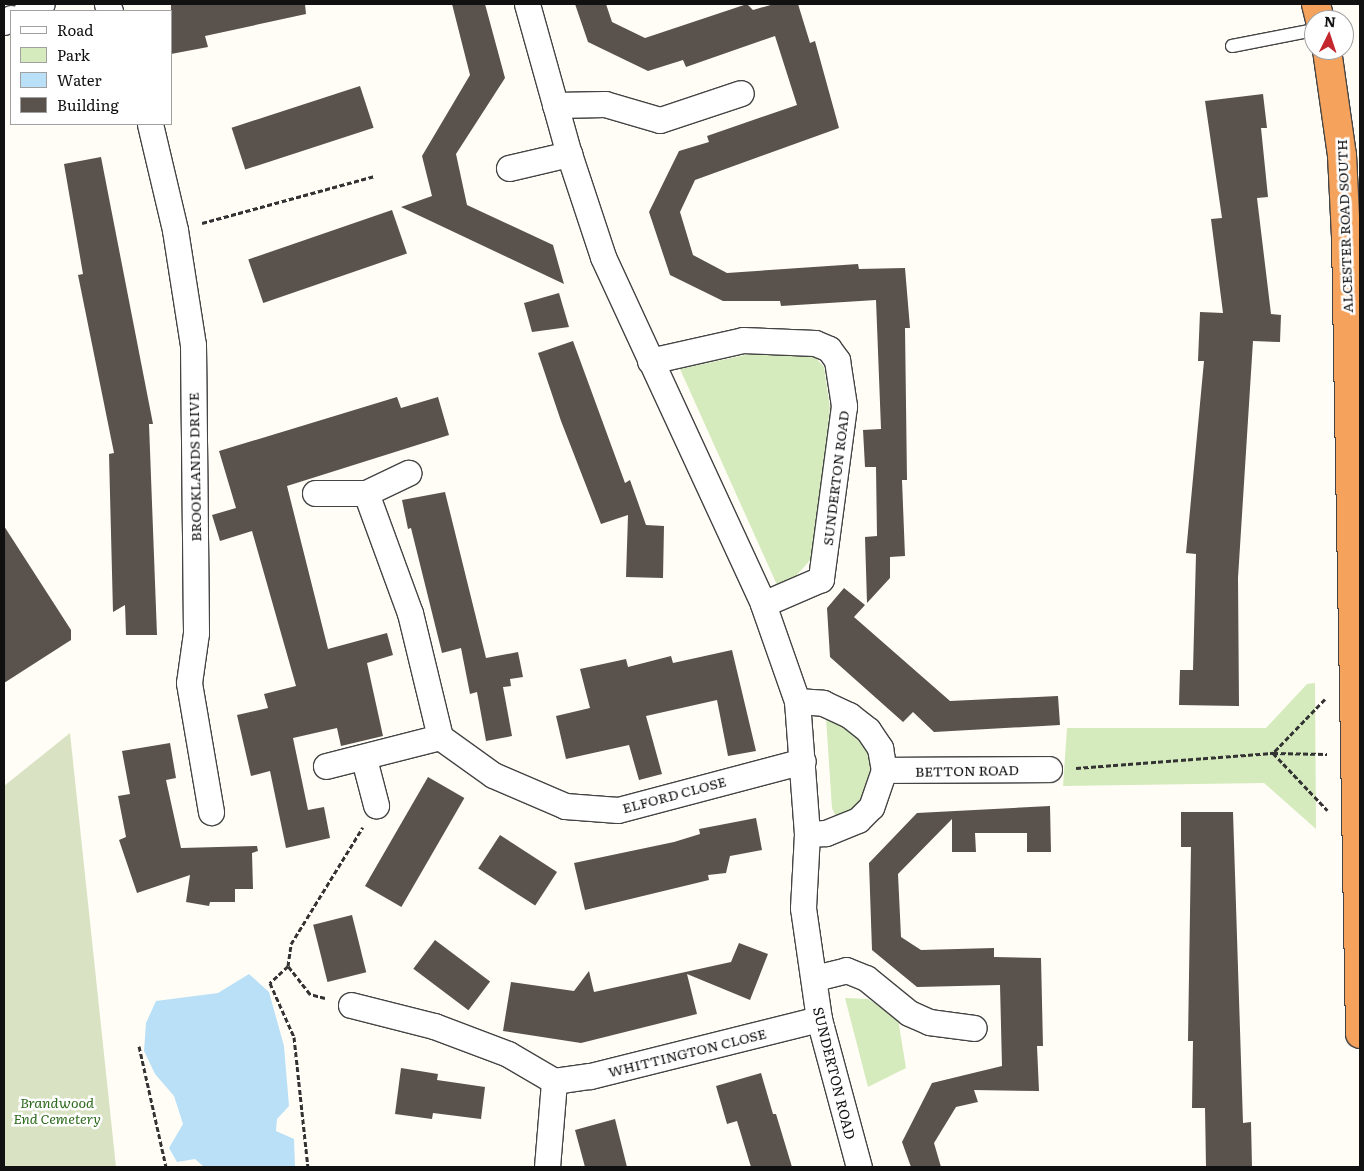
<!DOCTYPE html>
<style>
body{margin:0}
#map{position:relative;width:1364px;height:1171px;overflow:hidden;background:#fffdf5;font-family:Literata,serif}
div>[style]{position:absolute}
.green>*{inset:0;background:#d5ebbd}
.cemetery>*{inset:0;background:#d9e3c4}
.water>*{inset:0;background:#b9e0f7}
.building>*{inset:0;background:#5a524d;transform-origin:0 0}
.path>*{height:3px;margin-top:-1.5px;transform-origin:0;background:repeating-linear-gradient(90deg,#333 0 5px,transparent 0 7.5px)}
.roads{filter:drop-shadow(1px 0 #444) drop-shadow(-1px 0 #444) drop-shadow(0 1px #444) drop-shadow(0 -1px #444)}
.lane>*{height:12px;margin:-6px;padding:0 6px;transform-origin:6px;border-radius:6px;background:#fff}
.street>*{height:25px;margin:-12.5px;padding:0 12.5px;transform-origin:12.5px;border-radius:12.5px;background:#fff}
.highway>*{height:28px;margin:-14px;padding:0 14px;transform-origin:14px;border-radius:14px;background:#f5a25d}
span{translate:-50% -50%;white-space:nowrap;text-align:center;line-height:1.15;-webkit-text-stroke:5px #fff;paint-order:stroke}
.street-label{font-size:14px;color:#111}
.park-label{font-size:14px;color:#2f6b1f;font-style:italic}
.frame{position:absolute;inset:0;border:5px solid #111;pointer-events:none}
.legend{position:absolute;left:10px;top:10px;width:162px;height:115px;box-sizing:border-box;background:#fff;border:1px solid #a0a0a0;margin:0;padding:6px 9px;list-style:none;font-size:15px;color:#111}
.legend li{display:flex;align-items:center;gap:10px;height:25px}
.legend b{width:25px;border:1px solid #a0a0a0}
.north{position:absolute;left:1304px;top:10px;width:50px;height:50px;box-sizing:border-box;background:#fff;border:1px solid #a0a0a0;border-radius:50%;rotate:4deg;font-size:14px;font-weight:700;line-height:20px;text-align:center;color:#111}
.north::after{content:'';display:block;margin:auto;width:18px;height:22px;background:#c4262e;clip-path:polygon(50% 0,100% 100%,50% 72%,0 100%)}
</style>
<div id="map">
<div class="green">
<i style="clip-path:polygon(750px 354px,813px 355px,824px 367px,830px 408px,813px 557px,794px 578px,777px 585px,680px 369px)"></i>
<i style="clip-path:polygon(1315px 683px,1316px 829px,1264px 783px,1063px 786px,1067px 728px,1266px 728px,1307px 684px)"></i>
<i style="clip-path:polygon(826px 718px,861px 733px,874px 756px,867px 802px,837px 819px,832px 808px)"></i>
<i style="clip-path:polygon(845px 998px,868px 999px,898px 1019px,906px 1068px,868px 1087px)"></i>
</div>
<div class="cemetery">
<i style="clip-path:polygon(70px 733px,116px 1167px,4px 1167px,4px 786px)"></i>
</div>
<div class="water">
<i style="clip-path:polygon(249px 974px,269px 992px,284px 1046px,289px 1106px,277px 1119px,276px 1131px,294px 1139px,295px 1167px,204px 1167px,195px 1159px,177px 1162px,169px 1148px,183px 1124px,174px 1096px,155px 1074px,144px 1051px,146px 1023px,156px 1001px,218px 993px)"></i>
</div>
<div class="building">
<i style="clip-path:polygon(171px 4px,305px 4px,306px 14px,205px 36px,208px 47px,171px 54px)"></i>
<i style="clip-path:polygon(452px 4px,485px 4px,505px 78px,456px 154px,467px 205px,553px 245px,564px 284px,401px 207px,432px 196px,422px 156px,470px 75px)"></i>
<i style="clip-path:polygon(575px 4px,606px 4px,612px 22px,645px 38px,747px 4px,753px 10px,774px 4px,798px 4px,810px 43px,815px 41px,839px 128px,695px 180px,680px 212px,693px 255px,727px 273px,858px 264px,859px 269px,905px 268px,910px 328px,905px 328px,907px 480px,902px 480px,905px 556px,890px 557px,890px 578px,867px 603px,865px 537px,877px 536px,876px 467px,865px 467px,863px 430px,881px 429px,876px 300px,781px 306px,780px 301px,723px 301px,670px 275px,649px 212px,679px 151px,709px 142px,707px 136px,797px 105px,775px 36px,686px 67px,683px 60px,648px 71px,588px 42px)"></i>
<i style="left:360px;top:86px;width:44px;height:135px;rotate:72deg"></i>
<i style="clip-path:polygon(1263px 94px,1267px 128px,1261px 128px,1268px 197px,1257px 198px,1271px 314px,1281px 315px,1280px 342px,1253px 341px,1238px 578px,1239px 706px,1179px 705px,1180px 670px,1193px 670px,1196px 554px,1186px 553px,1204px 361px,1198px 361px,1200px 312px,1223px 313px,1211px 219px,1222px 218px,1205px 101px)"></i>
<i style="clip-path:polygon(101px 157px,153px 424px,149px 424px,157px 635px,126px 635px,125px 605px,113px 612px,109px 454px,114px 453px,78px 275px,83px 274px,64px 164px)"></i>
<i style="left:392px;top:210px;width:46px;height:152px;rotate:71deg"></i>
<i style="clip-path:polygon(559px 293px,569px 327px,532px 332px,524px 303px)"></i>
<i style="clip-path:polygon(573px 341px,625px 483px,630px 480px,646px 525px,664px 526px,663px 578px,626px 577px,628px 515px,601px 524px,561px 421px,538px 353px)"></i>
<i style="clip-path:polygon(397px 397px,401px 408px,438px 397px,449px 435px,287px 486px,328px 649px,387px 633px,393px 655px,367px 663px,383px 736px,341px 746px,337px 728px,293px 738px,308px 810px,324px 807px,330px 838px,286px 848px,270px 771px,251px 776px,237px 715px,268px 708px,264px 694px,296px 686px,252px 531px,220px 541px,212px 515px,236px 508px,219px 451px)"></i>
<i style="clip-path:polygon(445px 492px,486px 658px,518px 652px,523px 677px,510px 679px,511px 686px,503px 687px,512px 736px,486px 741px,477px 692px,470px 694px,461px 648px,442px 653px,411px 528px,408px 529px,402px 500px)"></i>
<i style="clip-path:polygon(4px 526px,71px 630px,71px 640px,4px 683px)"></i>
<i style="clip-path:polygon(844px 588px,865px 605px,854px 617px,950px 701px,1058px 696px,1060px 725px,934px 732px,913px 712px,903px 722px,830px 657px,827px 608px)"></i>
<i style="clip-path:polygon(732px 650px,756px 751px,728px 756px,717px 700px,646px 716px,662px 774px,639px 780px,629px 745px,566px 759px,556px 716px,590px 708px,580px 669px,626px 659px,628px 667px,671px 656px,673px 663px)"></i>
<i style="clip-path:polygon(170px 743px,176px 778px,166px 780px,181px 848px,257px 846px,258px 851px,252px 853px,253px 889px,235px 889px,235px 902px,210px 902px,209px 906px,186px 902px,190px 875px,137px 893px,119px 840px,126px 837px,118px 796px,130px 794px,122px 751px)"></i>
<i style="left:428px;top:777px;width:42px;height:126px;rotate:30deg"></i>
<i style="clip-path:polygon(1050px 806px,1051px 852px,1027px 852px,1027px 833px,975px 833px,976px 852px,952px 852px,952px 819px,898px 874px,901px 937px,921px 950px,994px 948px,994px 957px,1041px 958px,1043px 1046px,1037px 1046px,1039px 1091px,974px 1090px,978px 1102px,956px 1107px,934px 1143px,941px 1167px,911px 1167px,902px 1142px,932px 1083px,1002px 1066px,1000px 985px,917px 987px,872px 950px,869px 863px,917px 813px)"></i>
<i style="clip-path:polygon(1181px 812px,1233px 812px,1243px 1123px,1251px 1122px,1252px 1167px,1206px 1167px,1205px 1108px,1192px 1108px,1193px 1041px,1188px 1041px,1191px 847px,1181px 847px)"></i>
<i style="clip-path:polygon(756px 818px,762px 850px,730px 856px,726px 873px,708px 875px,709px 880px,585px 910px,574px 863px,674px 842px,700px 834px,699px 829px)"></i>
<i style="left:500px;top:835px;width:68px;height:40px;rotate:33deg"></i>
<i style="left:352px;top:915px;width:59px;height:40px;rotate:76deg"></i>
<i style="left:435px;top:940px;width:69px;height:36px;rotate:37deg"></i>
<i style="clip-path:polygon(739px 943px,768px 954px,750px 1000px,687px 974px,697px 1014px,581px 1043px,503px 1031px,511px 982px,574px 991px,589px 971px,594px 992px,731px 962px)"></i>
<i style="clip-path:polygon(401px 1068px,438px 1074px,437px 1080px,485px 1087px,481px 1119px,433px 1113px,432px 1119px,395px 1114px)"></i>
<i style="clip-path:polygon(761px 1073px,773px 1114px,776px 1114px,792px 1167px,751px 1167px,737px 1121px,727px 1124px,716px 1086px)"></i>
<i style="clip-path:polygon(615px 1119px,627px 1167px,585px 1167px,575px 1130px)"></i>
</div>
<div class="path">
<i style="left:202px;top:223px;width:179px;rotate:-15.2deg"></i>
<i style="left:1325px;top:699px;width:75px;rotate:133.9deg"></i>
<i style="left:1273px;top:753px;width:79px;rotate:46.5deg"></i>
<i style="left:1076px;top:768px;width:198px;rotate:-4.4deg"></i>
<i style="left:1273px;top:753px;width:54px;rotate:1.1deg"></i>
<i style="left:288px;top:966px;width:25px;rotate:137deg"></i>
<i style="left:270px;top:983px;width:59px;rotate:66deg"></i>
<i style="left:294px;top:1037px;width:131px;rotate:83.9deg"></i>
<i style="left:325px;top:998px;width:16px;rotate:-165deg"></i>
<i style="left:310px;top:994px;width:36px;rotate:-128deg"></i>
<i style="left:288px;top:966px;width:22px;rotate:-82deg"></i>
<i style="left:291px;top:944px;width:137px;rotate:-58.4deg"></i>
<i style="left:139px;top:1046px;width:124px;rotate:77.4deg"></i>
</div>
<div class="roads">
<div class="lane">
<i style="left:1232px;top:46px;width:84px;rotate:-11deg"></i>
</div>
<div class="street">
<i style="left:107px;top:4px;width:8px;rotate:67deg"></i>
<i style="left:527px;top:4px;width:156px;rotate:74.4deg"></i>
<i style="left:569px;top:154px;width:108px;rotate:71.7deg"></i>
<i style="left:603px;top:257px;width:382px;rotate:65.2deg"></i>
<i style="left:763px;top:604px;width:103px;rotate:70.7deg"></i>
<i style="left:797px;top:701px;width:133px;rotate:85.7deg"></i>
<i style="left:807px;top:834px;width:74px;rotate:93.1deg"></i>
<i style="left:803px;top:908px;width:112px;rotate:81.8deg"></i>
<i style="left:819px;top:1019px;width:153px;rotate:74.9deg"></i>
<i style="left:26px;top:11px;width:17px;rotate:-24deg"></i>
<i style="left:4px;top:22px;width:8px;rotate:-30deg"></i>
<i style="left:555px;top:105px;width:50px;rotate:-1.1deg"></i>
<i style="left:605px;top:104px;width:57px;rotate:16.2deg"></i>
<i style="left:660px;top:120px;width:85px;rotate:-18.4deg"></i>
<i style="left:150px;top:124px;width:109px;rotate:76.7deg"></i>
<i style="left:175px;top:230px;width:116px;rotate:81.1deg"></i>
<i style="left:193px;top:345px;width:288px;rotate:89.4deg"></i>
<i style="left:196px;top:633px;width:50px;rotate:98deg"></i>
<i style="left:189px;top:683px;width:131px;rotate:80.3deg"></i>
<i style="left:509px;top:168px;width:62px;rotate:-13.1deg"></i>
<i style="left:650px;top:361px;width:95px;rotate:-12.7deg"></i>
<i style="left:743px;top:340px;width:72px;rotate:2.4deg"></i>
<i style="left:815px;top:343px;width:15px;rotate:23deg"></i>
<i style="left:829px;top:349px;width:14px;rotate:54deg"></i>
<i style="left:837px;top:360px;width:47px;rotate:81.3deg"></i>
<i style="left:844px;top:406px;width:175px;rotate:97.6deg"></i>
<i style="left:821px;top:579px;width:63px;rotate:156.7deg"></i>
<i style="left:315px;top:493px;width:51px"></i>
<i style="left:366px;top:493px;width:47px;rotate:-25.5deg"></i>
<i style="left:366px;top:493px;width:128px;rotate:69.9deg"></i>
<i style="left:410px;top:613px;width:128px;rotate:76.4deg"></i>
<i style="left:440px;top:737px;width:65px;rotate:35.6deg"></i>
<i style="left:493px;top:775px;width:78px;rotate:23.3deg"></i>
<i style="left:565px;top:806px;width:53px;rotate:4.3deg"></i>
<i style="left:618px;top:810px;width:191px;rotate:-14.8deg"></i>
<i style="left:797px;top:701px;width:26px;rotate:4deg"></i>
<i style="left:823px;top:703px;width:29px;rotate:25deg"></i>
<i style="left:849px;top:715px;width:24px;rotate:38deg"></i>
<i style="left:868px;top:730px;width:22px;rotate:56deg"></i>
<i style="left:880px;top:748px;width:22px;rotate:80deg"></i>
<i style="left:884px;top:770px;width:39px;rotate:109deg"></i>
<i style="left:871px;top:807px;width:18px;rotate:135deg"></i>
<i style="left:858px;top:820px;width:35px;rotate:158deg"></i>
<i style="left:826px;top:833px;width:19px;rotate:177deg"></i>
<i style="left:364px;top:759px;width:48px;rotate:75.4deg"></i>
<i style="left:326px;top:766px;width:118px;rotate:-14.3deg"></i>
<i style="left:884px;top:770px;width:165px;rotate:-0.3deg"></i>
<i style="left:815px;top:978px;width:32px;rotate:-14deg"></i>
<i style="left:846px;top:970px;width:22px;rotate:22deg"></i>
<i style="left:866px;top:978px;width:55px;rotate:39.1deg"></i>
<i style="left:909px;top:1013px;width:22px;rotate:24deg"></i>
<i style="left:929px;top:1022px;width:45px;rotate:7.6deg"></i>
<i style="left:351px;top:1005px;width:86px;rotate:14.2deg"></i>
<i style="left:434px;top:1026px;width:79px;rotate:20.7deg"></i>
<i style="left:508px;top:1054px;width:53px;rotate:30.4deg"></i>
<i style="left:547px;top:1167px;width:86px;rotate:-85.3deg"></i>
<i style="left:554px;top:1081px;width:36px;rotate:-8deg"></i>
<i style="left:590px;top:1076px;width:236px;rotate:-14deg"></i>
</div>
<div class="highway">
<i style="left:1316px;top:4px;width:16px;rotate:76deg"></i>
<i style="left:1327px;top:50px;width:106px;rotate:81.9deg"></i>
<i style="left:1342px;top:155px;width:83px;rotate:87.2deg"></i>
<i style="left:1346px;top:238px;width:796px;rotate:88.99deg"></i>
</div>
</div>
<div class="street-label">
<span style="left:1344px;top:226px;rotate:-92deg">ALCESTER ROAD SOUTH</span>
<span style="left:194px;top:467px;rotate:-91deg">BROOKLANDS DRIVE</span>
<span style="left:835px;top:478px;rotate:-83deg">SUNDERTON ROAD</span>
<span style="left:967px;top:770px;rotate:-1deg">BETTON ROAD</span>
<span style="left:674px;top:794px;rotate:-15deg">ELFORD CLOSE</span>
<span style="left:687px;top:1052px;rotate:-14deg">WHITTINGTON CLOSE</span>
<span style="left:835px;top:1073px;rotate:76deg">SUNDERTON ROAD</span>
</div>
<div class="park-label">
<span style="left:57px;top:1110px">Brandwood<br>End Cemetery</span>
</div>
<div class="frame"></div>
<ul class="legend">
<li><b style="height:6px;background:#fff"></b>Road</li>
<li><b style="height:14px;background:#d5ebbd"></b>Park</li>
<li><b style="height:14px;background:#b9e0f7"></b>Water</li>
<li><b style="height:14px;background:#5a524d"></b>Building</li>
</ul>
<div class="north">N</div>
</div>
